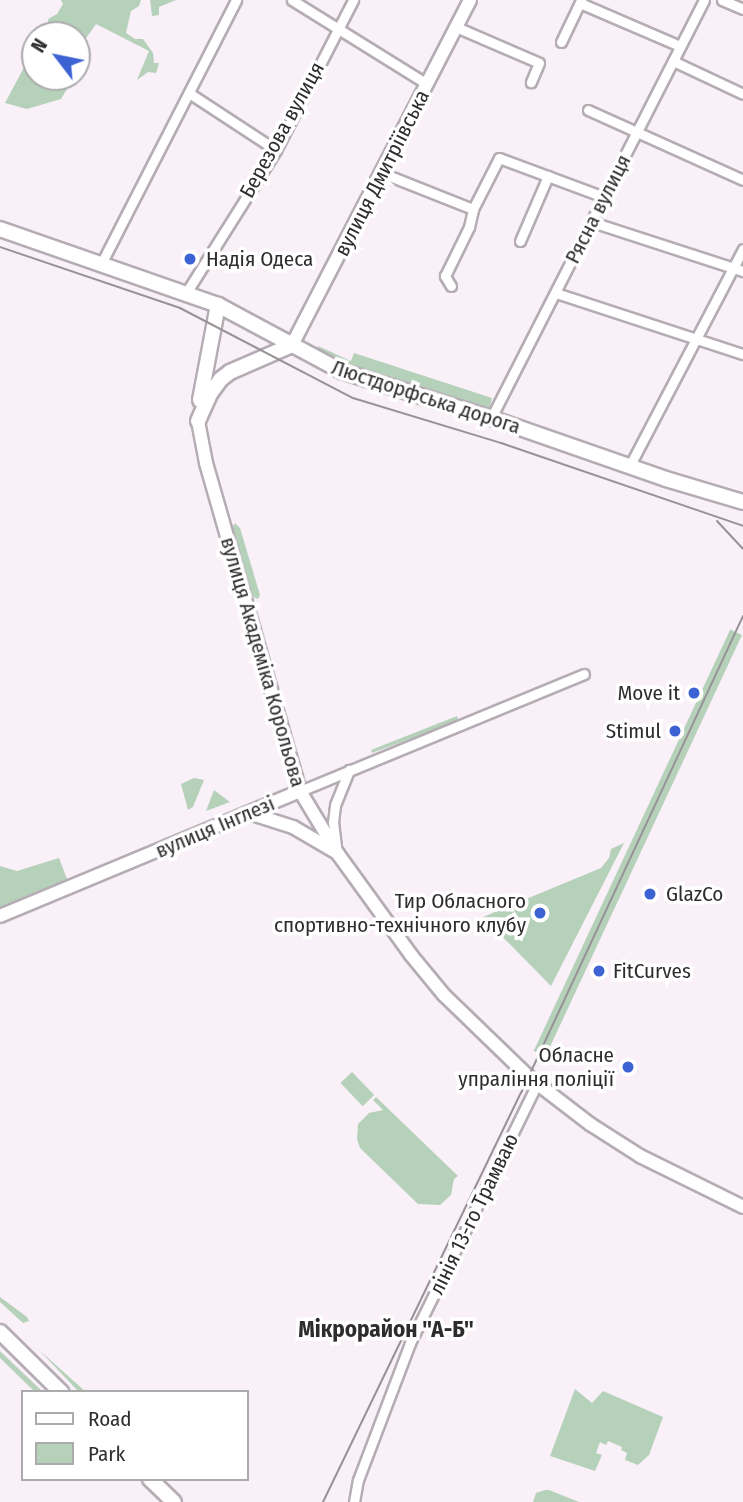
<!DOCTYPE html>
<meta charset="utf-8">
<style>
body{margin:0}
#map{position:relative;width:743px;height:1502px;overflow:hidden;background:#f9f0f8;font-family:"Fira Sans Condensed",sans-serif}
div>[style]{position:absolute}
.green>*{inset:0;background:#b6d1ba;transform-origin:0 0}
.roads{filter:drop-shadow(2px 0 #b5acb4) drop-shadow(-2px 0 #b5acb4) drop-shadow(0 2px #b5acb4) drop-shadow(0 -2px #b5acb4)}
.minor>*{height:9px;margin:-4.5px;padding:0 4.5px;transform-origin:4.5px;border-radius:4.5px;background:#fff}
.secondary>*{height:12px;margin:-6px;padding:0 6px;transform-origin:6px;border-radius:6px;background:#fff}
.primary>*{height:14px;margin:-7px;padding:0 7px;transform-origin:7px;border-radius:7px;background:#fff}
.tram>*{height:2px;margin:-1px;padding:0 1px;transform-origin:1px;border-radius:1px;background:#989297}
.dots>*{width:19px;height:19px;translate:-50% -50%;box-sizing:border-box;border:4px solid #fff;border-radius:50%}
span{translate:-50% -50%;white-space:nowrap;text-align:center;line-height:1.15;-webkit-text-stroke:7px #fff;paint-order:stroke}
.street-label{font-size:21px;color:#2f2c2f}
.poi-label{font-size:21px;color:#2f2c2f}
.left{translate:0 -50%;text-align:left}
.right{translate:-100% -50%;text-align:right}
.neighbourhood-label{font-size:23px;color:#2f2c2f;font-weight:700}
.legend{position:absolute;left:21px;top:1390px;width:228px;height:91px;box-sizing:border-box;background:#fff;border:2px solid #acabac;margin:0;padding:9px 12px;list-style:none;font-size:21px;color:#2f2c2f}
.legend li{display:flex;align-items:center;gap:14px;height:35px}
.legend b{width:35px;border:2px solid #acabac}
.north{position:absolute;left:21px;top:21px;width:70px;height:70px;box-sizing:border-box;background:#fff;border:2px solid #acabac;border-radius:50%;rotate:302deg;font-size:19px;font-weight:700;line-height:28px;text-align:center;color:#2f2c2f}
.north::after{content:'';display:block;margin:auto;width:24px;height:32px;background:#3d62d4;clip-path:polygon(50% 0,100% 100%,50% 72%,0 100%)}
</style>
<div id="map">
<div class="green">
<i style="clip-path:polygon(61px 0,141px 0,139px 6px,131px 11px,126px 33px,135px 39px,143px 39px,153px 53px,154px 63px,159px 63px,156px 73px,148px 72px,137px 80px,149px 51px,96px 24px,77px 51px,77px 35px,50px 35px,48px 19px,57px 14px,63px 4px)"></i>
<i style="clip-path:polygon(150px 0,176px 0,159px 7px,159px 15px,152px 16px)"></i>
<i style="clip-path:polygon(35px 54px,35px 77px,62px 77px,70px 84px,61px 99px,27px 109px,5px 103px,29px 58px)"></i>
<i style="clip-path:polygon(318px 346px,351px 361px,354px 353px,492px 398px,488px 414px,348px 366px,315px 352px)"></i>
<i style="clip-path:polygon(235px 523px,240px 528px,260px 595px,258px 599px,253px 597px,232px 528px)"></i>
<i style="left:742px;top:635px;width:465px;height:13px;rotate:115deg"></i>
<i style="clip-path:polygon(457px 716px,458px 721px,372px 753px,371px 750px)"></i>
<i style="clip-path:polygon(194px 778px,204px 780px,193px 807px,188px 810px,181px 784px)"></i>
<i style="clip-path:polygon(214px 790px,230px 802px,206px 811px)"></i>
<i style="clip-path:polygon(624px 843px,551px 986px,483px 917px,601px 868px,609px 858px,611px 849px)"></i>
<i style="clip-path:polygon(59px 858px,67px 879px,0 907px,0 866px,17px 871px)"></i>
<i style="left:352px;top:1072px;width:32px;height:16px;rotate:46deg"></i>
<i style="clip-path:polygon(376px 1097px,458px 1176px,454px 1179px,451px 1195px,440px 1205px,418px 1204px,360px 1148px,357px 1139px,358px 1124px,369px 1113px,383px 1110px,373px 1100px)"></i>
<i style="clip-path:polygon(0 1297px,27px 1317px,29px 1321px,23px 1323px,0 1302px)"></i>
<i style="clip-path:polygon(39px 1350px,86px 1392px,79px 1392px)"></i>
<i style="clip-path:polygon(0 1351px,43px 1392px,35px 1392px,0 1358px)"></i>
<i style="clip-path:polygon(575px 1389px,592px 1403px,603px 1391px,663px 1417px,649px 1455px,638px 1465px,625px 1460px,627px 1453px,621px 1450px,622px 1447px,608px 1441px,606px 1445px,600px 1442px,596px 1453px,602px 1455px,595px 1471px,550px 1456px)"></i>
<i style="clip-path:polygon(545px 1490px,549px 1490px,579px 1502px,533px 1502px,536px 1493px)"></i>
</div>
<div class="roads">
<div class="minor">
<i style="left:292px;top:0;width:159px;rotate:31.9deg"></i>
<i style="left:722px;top:0;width:23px;rotate:23deg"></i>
<i style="left:580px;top:3px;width:109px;rotate:23.3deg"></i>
<i style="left:456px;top:27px;width:90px;rotate:23.4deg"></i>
<i style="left:539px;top:63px;width:21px;rotate:113deg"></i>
<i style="left:561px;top:42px;width:47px;rotate:-64.5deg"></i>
<i style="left:673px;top:61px;width:77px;rotate:25.2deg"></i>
<i style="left:189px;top:93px;width:104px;rotate:33.2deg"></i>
<i style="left:588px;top:110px;width:170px;rotate:24.3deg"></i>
<i style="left:382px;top:173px;width:98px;rotate:21.6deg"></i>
<i style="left:473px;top:209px;width:57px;rotate:-63deg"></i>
<i style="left:499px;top:158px;width:112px;rotate:20.4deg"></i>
<i style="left:592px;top:222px;width:159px;rotate:18deg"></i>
<i style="left:520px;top:241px;width:71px;rotate:-66.7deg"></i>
<i style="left:101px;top:264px;width:297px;rotate:-62.9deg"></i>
<i style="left:451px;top:286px;width:12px;rotate:-121deg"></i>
<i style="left:445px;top:276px;width:55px;rotate:-63.9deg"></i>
<i style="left:469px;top:227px;width:18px;rotate:-77deg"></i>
<i style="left:186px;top:293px;width:169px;rotate:-57.8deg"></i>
<i style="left:276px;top:150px;width:169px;rotate:-62.8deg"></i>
<i style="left:556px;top:293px;width:197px;rotate:18.1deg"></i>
<i style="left:491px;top:418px;width:469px;rotate:-63deg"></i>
<i style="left:629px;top:467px;width:246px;rotate:-62.4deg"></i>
<i style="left:300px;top:791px;width:307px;rotate:-22.4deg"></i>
<i style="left:336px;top:846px;width:24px;rotate:-97deg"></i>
<i style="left:333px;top:822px;width:17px;rotate:-83deg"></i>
<i style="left:335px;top:805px;width:38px;rotate:-68deg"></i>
<i style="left:354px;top:1502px;width:22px;rotate:-80deg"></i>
<i style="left:358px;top:1480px;width:147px;rotate:-69.2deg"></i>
<i style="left:410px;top:1343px;width:288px;rotate:-63.9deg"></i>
</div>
<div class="secondary">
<i style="left:292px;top:345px;width:388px;rotate:-62.7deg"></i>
<i style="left:198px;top:421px;width:43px;rotate:79.2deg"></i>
<i style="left:206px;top:463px;width:341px;rotate:74deg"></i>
<i style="left:300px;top:791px;width:74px;rotate:58.9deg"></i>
<i style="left:338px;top:854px;width:125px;rotate:54.1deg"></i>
<i style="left:411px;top:955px;width:52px;rotate:50.5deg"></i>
<i style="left:444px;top:995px;width:120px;rotate:44deg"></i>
<i style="left:530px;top:1078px;width:76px;rotate:37.5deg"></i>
<i style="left:590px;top:1124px;width:59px;rotate:32.6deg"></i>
<i style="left:640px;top:1156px;width:115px;rotate:26.3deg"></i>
<i style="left:249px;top:813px;width:46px;rotate:17.7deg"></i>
<i style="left:293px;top:827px;width:48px;rotate:30.3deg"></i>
<i style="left:0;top:916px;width:325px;rotate:-22.6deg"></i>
</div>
<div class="primary">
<i style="left:0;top:229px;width:231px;rotate:19.2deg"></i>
<i style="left:218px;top:305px;width:140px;rotate:28.2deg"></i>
<i style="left:341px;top:371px;width:157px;rotate:17.4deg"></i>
<i style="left:491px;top:418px;width:185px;rotate:19.2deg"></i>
<i style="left:666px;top:479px;width:80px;rotate:16.6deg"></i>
<i style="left:200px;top:400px;width:97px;rotate:-79.3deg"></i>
<i style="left:198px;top:421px;width:30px;rotate:-66deg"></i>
<i style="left:210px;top:394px;width:19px;rotate:-54deg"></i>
<i style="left:221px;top:379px;width:11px;rotate:-38deg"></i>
<i style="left:230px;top:372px;width:68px;rotate:-23.5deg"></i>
<i style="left:0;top:1332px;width:86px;rotate:44.5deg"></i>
<i style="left:150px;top:1479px;width:33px;rotate:44deg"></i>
</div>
</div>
<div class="tram">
<i style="left:0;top:247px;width:190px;rotate:18.7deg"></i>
<i style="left:180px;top:308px;width:195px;rotate:27.5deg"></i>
<i style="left:353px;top:398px;width:155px;rotate:16.9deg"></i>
<i style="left:501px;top:443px;width:256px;rotate:18.9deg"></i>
<i style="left:717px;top:521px;width:38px;rotate:47deg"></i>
<i style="left:323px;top:1502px;width:454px;rotate:-64.2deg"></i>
<i style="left:521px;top:1093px;width:526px;rotate:-65.04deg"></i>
</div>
<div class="dots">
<i style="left:190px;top:259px;background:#3d62d4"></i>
<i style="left:694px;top:693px;background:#3d62d4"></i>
<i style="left:675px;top:731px;background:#3d62d4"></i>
<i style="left:650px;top:894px;background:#3d62d4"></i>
<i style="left:540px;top:913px;background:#3d62d4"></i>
<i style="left:599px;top:971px;background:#3d62d4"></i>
<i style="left:628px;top:1067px;background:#3d62d4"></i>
</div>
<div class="street-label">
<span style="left:282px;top:130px;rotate:-61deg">Березова вулиця</span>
<span style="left:382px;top:173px;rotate:-63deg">вулиця Дмитріївська</span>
<span style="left:598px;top:209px;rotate:-63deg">Рясна вулиця</span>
<span style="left:426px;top:397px;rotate:18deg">Люстдорфська дорога</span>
<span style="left:263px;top:662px;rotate:74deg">вулиця Академіка Корольова</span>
<span style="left:215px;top:827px;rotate:-23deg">вулиця Інглезі</span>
<span style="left:474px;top:1214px;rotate:-64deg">лінія 13-го Трамваю</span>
</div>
<div class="poi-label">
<span class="left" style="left:206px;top:259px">Надія Одеса</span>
<span class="right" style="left:680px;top:693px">Move it</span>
<span class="right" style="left:661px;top:731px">Stimul</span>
<span class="left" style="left:666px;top:894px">GlazCo</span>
<span class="right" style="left:526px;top:913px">Тир Обласного<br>спортивно-технічного клубу</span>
<span class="left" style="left:613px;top:971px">FitCurves</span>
<span class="right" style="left:614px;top:1067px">Обласне<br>упраління поліції</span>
</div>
<div class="neighbourhood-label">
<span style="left:386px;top:1329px">Мікрорайон "А-Б"</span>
</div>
<ul class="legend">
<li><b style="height:9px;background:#fff"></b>Road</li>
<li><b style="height:19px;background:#b6d1ba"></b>Park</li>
</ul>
<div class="north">N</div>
</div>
